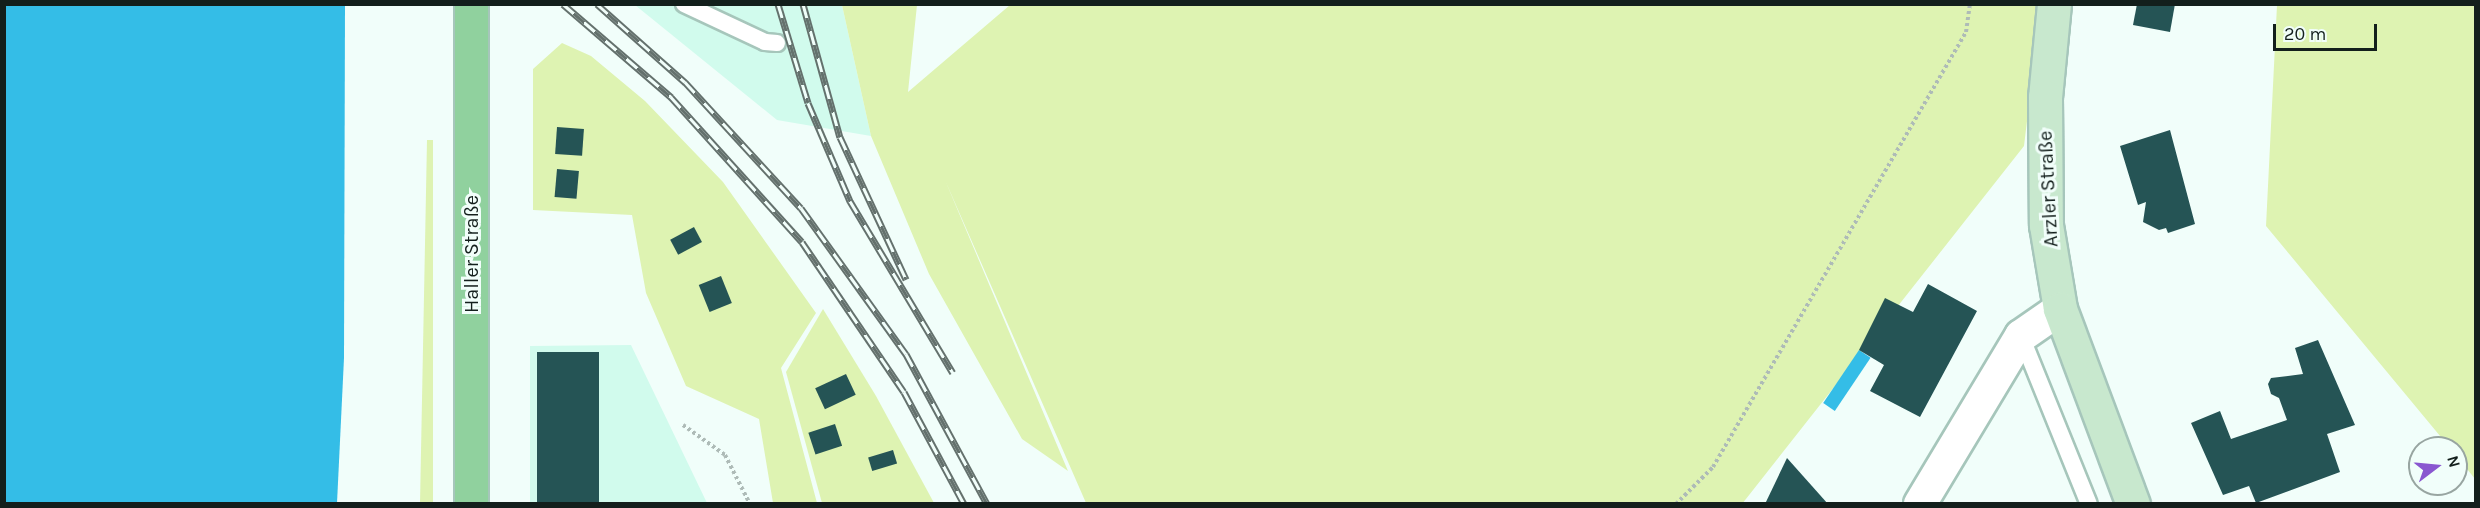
<!DOCTYPE html>
<meta charset="utf-8">
<style>
body{margin:0}
#map{position:relative;width:2480px;height:508px;overflow:hidden;background:#f1fefa;font-family:Karla,sans-serif}
div>[style]{position:absolute}
.built>*{inset:0;background:#d1fbed}
.green>*{inset:0;background:#def3b2}
.water>*{inset:0;background:#34bde7;transform-origin:0 0}
.building>*{inset:0;background:#255455;transform-origin:0 0}
.path>*{height:4px;margin-top:-2px;transform-origin:0;background:repeating-linear-gradient(90deg,#aebbb7 0 3px,transparent 0 6px)}
.roads{filter:drop-shadow(2px 0 #a6c6bb) drop-shadow(-2px 0 #a6c6bb) drop-shadow(0 2px #a6c6bb) drop-shadow(0 -2px #a6c6bb)}
.lane>*{height:16px;margin:-8px;padding:0 8px;transform-origin:8px;border-radius:8px;background:#fff}
.street>*{height:32px;margin:-16px;padding:0 16px;transform-origin:16px;border-radius:16px;background:#fff}
.secondary>*{height:33px;margin:-16.5px;padding:0 16.5px;transform-origin:16.5px;border-radius:16.5px;background:#c8e8ce}
.primary>*{height:33px;margin:-16.5px;padding:0 16.5px;transform-origin:16.5px;border-radius:16.5px;background:#90d19e}
.rail>*{height:7px;margin-top:-3.5px;transform-origin:0;background:repeating-linear-gradient(90deg,#f1fefa 0 14px,#64716d 0 28px);box-sizing:border-box;border-block:2px solid #64716d}
span{translate:-50% -50%;white-space:nowrap;text-align:center;line-height:1.15;-webkit-text-stroke:6px #f1fefa;paint-order:stroke}
.street-label{font-size:20px;color:#131f1c}
.frame{position:absolute;inset:0;border:6px solid #131f1c;pointer-events:none}
.north{position:absolute;left:2408px;top:436px;width:60px;height:60px;box-sizing:border-box;background:#f1fefa;border:2px solid #98a5a1;border-radius:50%;rotate:74deg;font-size:16px;font-weight:700;line-height:24px;text-align:center;color:#131f1c}
.north::after{content:'';display:block;margin:auto;width:21px;height:27px;background:#8a57d0;clip-path:polygon(50% 0,100% 100%,50% 72%,0 100%)}
.scale{position:absolute;left:2273px;top:24px;width:104px;height:27px;box-sizing:border-box;border:3px solid #131f1c;border-top:0;padding-left:8px;font-size:18px;line-height:21px;white-space:nowrap;color:#131f1c;-webkit-text-stroke:4px #f1fefa;paint-order:stroke}
</style>
<div id="map">
<div class="built">
<i style="clip-path:polygon(635px 5px,842px 5px,871px 136px,777px 120px)"></i>
<i style="clip-path:polygon(631px 345px,707px 503px,530px 503px,530px 346px)"></i>
</div>
<div class="green">
<i style="clip-path:polygon(842px 5px,917px 5px,908px 92px,1010px 5px,2041px 5px,2024px 146px,1742px 504px,1086px 503px,945px 180px,1068px 471px,1022px 439px,929px 274px,871px 136px)"></i>
<i style="clip-path:polygon(2277px 5px,2475px 5px,2475px 479px,2456px 455px,2456px 448px,2450px 448px,2266px 226px)"></i>
<i style="clip-path:polygon(562px 43px,591px 56px,645px 101px,723px 182px,816px 313px,781px 368px,817px 503px,773px 503px,759px 419px,686px 386px,646px 293px,632px 215px,533px 210px,533px 69px)"></i>
<i style="clip-path:polygon(427px 140px,433px 140px,433px 503px,420px 504px)"></i>
<i style="clip-path:polygon(823px 309px,876px 396px,934px 503px,822px 503px,786px 372px)"></i>
</div>
<div class="water">
<i style="clip-path:polygon(4px 5px,345px 5px,344px 358px,337px 503px,5px 503px)"></i>
<i style="left:1859px;top:350px;width:14px;height:64px;rotate:34deg"></i>
</div>
<div class="building">
<i style="clip-path:polygon(2137px 4px,2175px 4px,2170px 32px,2133px 25px)"></i>
<i style="left:557px;top:127px;width:27px;height:27px;rotate:4deg"></i>
<i style="clip-path:polygon(2170px 130px,2195px 224px,2168px 233px,2166px 228px,2159px 230px,2143px 222px,2146px 202px,2138px 205px,2120px 146px)"></i>
<i style="left:557px;top:169px;width:22px;height:28px;rotate:5deg"></i>
<i style="left:694px;top:227px;width:17px;height:27px;rotate:62deg"></i>
<i style="left:721px;top:276px;width:29px;height:24px;rotate:68deg"></i>
<i style="clip-path:polygon(1928px 284px,1977px 311px,1920px 417px,1870px 391px,1884px 365px,1859px 350px,1885px 298px,1913px 312px)"></i>
<i style="clip-path:polygon(2318px 340px,2355px 425px,2327px 434px,2340px 472px,2256px 503px,2249px 486px,2223px 495px,2191px 423px,2220px 411px,2231px 439px,2287px 420px,2279px 398px,2271px 394px,2268px 384px,2271px 378px,2303px 374px,2295px 348px)"></i>
<i style="left:537px;top:352px;width:62px;height:152px"></i>
<i style="left:846px;top:374px;width:23px;height:34px;rotate:65deg"></i>
<i style="left:835px;top:424px;width:23px;height:28px;rotate:72deg"></i>
<i style="left:893px;top:450px;width:14px;height:26px;rotate:73deg"></i>
<i style="clip-path:polygon(1787px 458px,1828px 504px,1765px 504px)"></i>
</div>
<div class="path">
<i style="left:683px;top:425px;width:52px;rotate:35.5deg"></i>
<i style="left:725px;top:455px;width:55px;rotate:63deg"></i>
<i style="left:1676px;top:504px;width:52px;rotate:-45deg"></i>
<i style="left:1713px;top:467px;width:503px;rotate:-59.82deg"></i>
<i style="left:1966px;top:32px;width:28px;rotate:-82deg"></i>
</div>
<div class="roads">
<div class="lane">
<i style="left:684px;top:4px;width:89px;rotate:25.1deg"></i>
<i style="left:765px;top:42px;width:12px;rotate:5deg"></i>
<i style="left:2021px;top:336px;width:181px;rotate:68deg"></i>
</div>
<div class="street">
<i style="left:1920px;top:504px;width:196px;rotate:-59deg"></i>
<i style="left:2021px;top:336px;width:47px;rotate:-34.7deg"></i>
</div>
<div class="secondary">
<i style="left:2054px;top:4px;width:93px;rotate:95.5deg"></i>
<i style="left:2045px;top:97px;width:128px;rotate:89.6deg"></i>
<i style="left:2046px;top:225px;width:85px;rotate:80.5deg"></i>
<i style="left:2060px;top:309px;width:208px;rotate:69.5deg"></i>
</div>
<div class="primary">
<i style="left:471px;top:4px;width:500px;rotate:90deg"></i>
</div>
</div>
<div class="rail">
<i style="left:563px;top:4px;width:143px;rotate:40.7deg"></i>
<i style="left:671px;top:97px;width:195px;rotate:47.9deg"></i>
<i style="left:802px;top:242px;width:181px;rotate:55.8deg"></i>
<i style="left:904px;top:392px;width:127px;rotate:61.8deg"></i>
<i style="left:597px;top:4px;width:118px;rotate:41.6deg"></i>
<i style="left:685px;top:82px;width:171px;rotate:47.4deg"></i>
<i style="left:801px;top:208px;width:180px;rotate:54.3deg"></i>
<i style="left:906px;top:354px;width:170px;rotate:61.6deg"></i>
<i style="left:778px;top:4px;width:103px;rotate:73.1deg"></i>
<i style="left:808px;top:103px;width:107px;rotate:66.8deg"></i>
<i style="left:850px;top:201px;width:200px;rotate:59.1deg"></i>
<i style="left:803px;top:4px;width:138px;rotate:74.5deg"></i>
<i style="left:840px;top:137px;width:157px;rotate:65.1deg"></i>
</div>
<div class="street-label">
<span style="left:2048px;top:189px;rotate:-93deg">Arzler Straße</span>
<span style="left:471px;top:254px;rotate:-90deg">Haller Straße</span>
</div>
<div class="frame"></div>
<div class="north">N</div>
<div class="scale">20 m</div>
</div>
